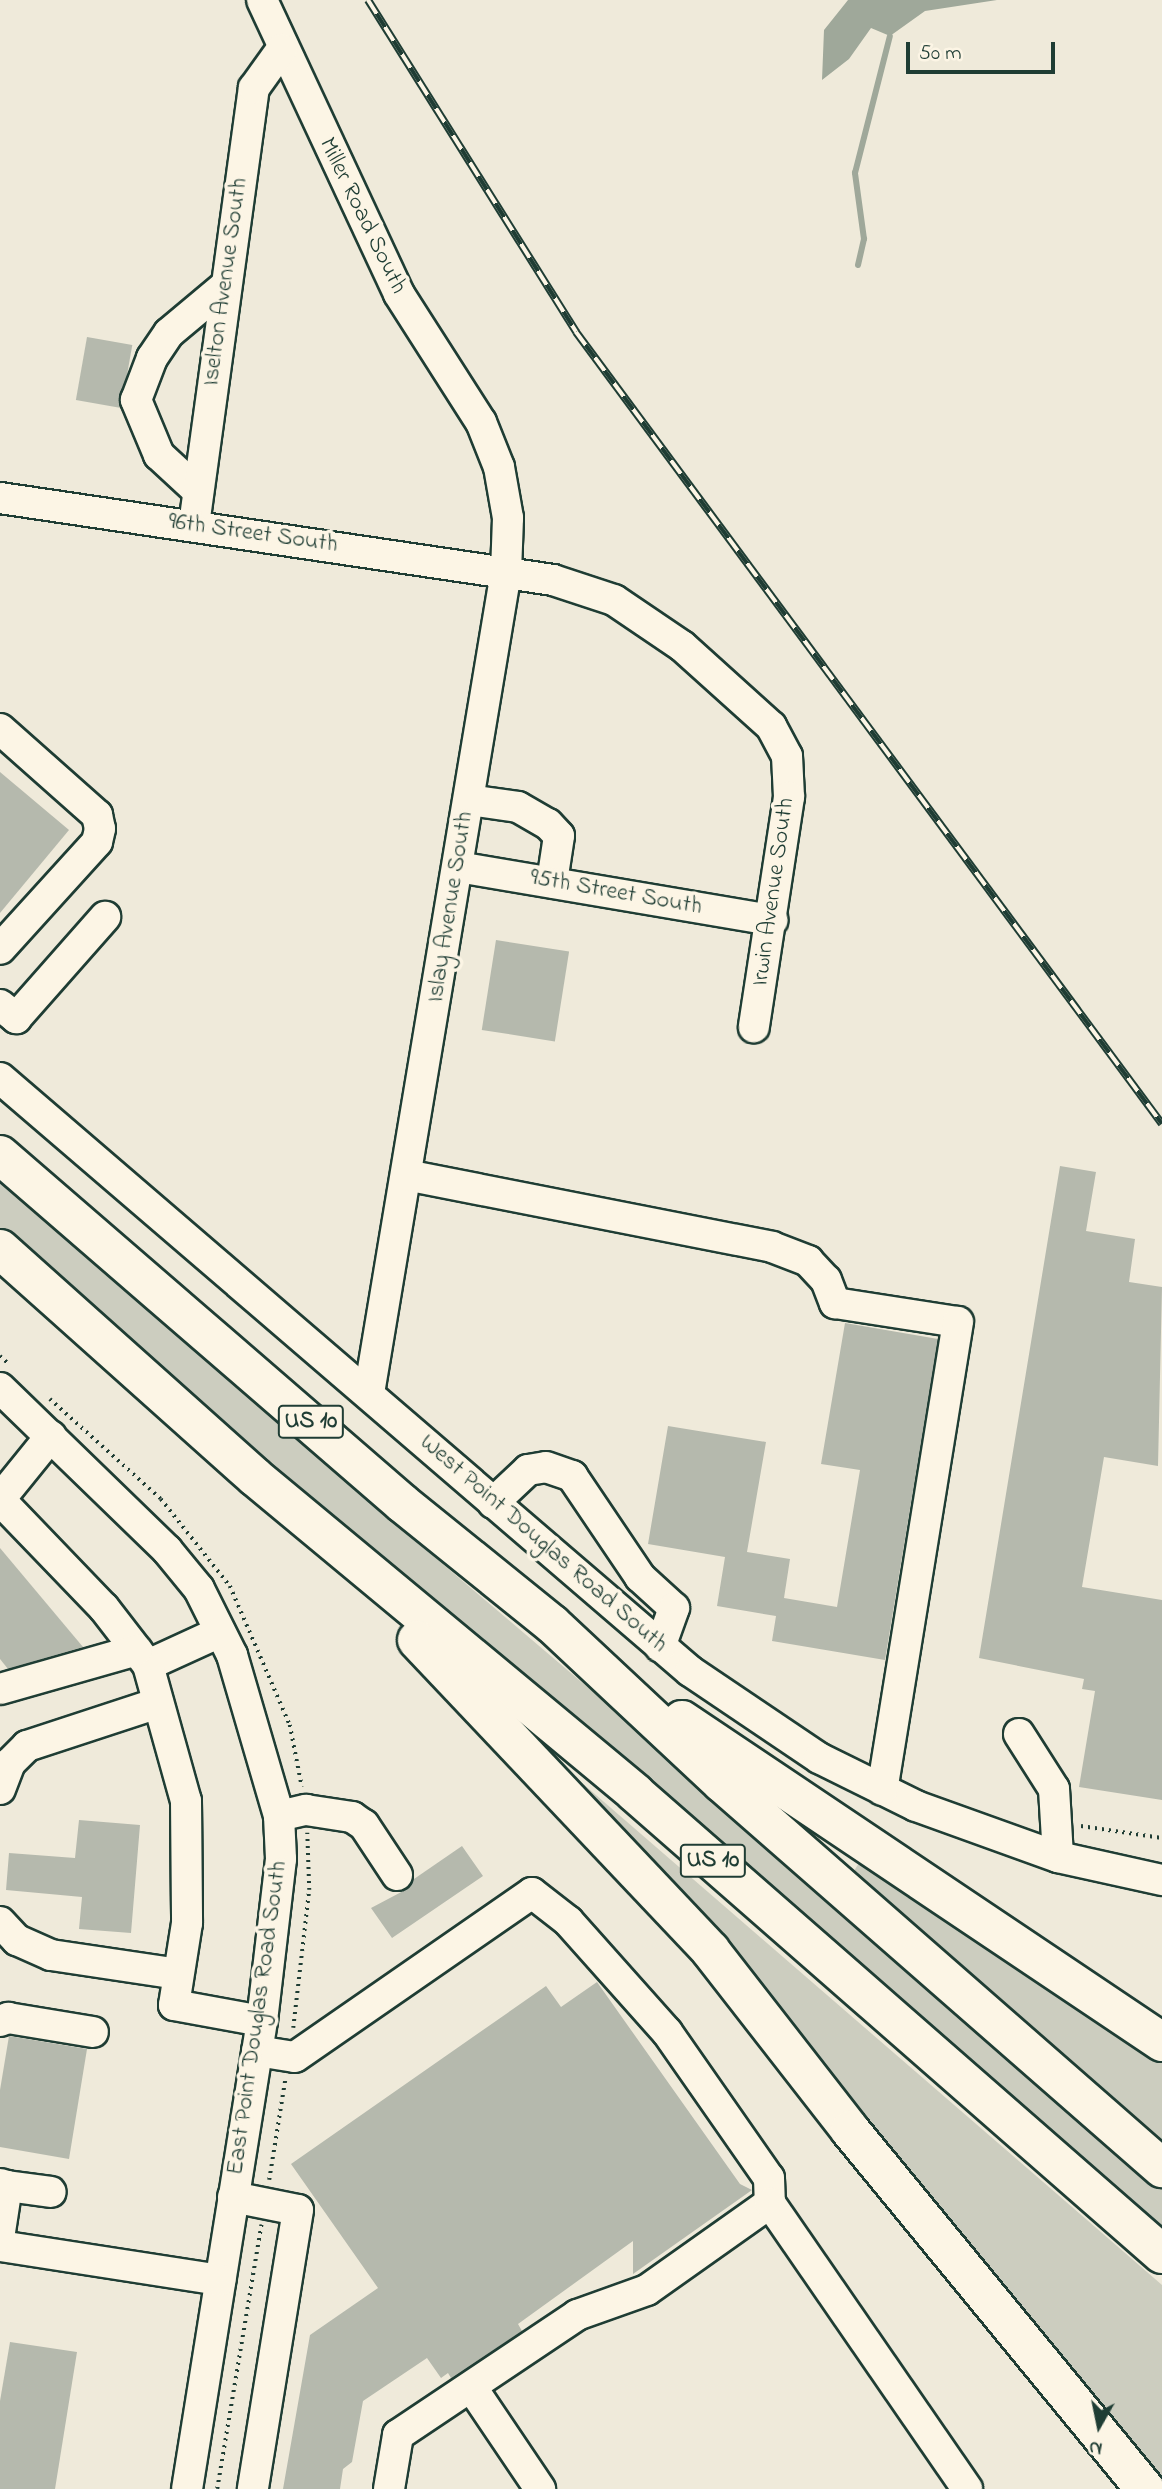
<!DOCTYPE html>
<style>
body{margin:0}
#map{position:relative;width:1162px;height:2489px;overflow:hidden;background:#efeada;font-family:"Indie Flower",sans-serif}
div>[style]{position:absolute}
.green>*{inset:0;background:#cccdbf}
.water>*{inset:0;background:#9fa89a}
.stream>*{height:6px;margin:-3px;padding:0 3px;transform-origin:3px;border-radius:3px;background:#9fa89a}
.building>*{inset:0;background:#b5b9ad;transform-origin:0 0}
.path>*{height:3.5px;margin-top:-1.75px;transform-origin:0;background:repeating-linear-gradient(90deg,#1f3d34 0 2px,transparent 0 7px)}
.roads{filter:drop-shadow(2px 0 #1f3d34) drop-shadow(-2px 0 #1f3d34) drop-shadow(0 2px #1f3d34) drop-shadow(0 -2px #1f3d34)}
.minor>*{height:30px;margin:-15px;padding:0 15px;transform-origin:15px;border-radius:15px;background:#fcf5e5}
.highway>*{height:38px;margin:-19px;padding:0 19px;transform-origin:19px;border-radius:19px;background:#fcf5e5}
.rail>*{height:8px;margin-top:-4px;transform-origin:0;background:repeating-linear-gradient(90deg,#fcf5e5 0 16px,#1f3d34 0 32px);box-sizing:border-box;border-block:2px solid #1f3d34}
span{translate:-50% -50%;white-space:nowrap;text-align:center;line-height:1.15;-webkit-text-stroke:7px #fcf5e5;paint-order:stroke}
.shield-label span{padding:2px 5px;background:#fcf5e5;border:2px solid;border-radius:5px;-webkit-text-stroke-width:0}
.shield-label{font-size:23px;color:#1f3d34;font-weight:700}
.street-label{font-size:24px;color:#1f3d34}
.north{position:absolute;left:1064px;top:2391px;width:70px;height:70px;-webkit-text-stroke:5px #fcf5e5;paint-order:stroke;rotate:189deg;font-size:19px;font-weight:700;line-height:28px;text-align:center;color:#1f3d34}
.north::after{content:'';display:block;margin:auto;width:24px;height:32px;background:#1f3d34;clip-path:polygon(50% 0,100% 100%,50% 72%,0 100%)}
.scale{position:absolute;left:906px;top:42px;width:149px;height:32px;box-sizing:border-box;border:4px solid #1f3d34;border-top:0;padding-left:9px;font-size:21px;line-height:24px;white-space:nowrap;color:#1f3d34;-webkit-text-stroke:5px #fcf5e5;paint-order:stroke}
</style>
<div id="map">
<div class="green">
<i style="clip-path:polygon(0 1180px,291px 1435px,740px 1817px,1162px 2188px,1162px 2230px,0 1228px)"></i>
<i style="clip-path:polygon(559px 1763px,1162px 2285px,1162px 2489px)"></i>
<i style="clip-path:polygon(862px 1858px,1162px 2058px,1162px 2139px,854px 1871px)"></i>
</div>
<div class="water">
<i style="clip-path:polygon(848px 0,997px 0,925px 11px,890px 36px,871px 28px,849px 59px,822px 80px,824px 30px)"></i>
</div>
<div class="stream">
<i style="left:858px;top:265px;width:27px;rotate:-77deg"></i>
<i style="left:864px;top:239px;width:67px;rotate:-97.8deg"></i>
<i style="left:855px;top:173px;width:141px;rotate:-75.7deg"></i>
</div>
<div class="building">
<i style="left:87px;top:337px;width:46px;height:64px;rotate:10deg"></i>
<i style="clip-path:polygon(0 772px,69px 830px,0 913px)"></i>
<i style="left:496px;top:940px;width:74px;height:91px;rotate:9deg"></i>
<i style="clip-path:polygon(1060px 1166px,1096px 1172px,1086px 1231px,1135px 1239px,1129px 1282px,1162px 1287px,1158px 1466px,1104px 1457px,1082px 1587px,1162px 1600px,1162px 1800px,1079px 1787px,1095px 1691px,1082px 1689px,1084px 1679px,979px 1658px)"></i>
<i style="clip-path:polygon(845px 1323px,938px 1339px,885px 1660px,772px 1641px,776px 1616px,717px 1606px,725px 1557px,648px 1544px,668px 1426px,766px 1442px,747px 1552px,790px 1559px,784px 1598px,837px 1607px,860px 1470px,821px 1464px)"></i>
<i style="clip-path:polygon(0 1548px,83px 1647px,8px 1669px,0 1659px)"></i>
<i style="clip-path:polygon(79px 1820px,140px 1825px,131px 1933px,79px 1929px,82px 1897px,6px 1890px,9px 1853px,75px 1858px)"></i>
<i style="clip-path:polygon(462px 1846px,483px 1876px,392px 1938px,371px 1908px,407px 1889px,414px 1879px)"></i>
<i style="clip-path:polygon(597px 1982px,740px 2184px,752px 2190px,633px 2274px,633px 2241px,518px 2324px,522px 2331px,451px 2378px,448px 2373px,441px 2378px,427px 2358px,363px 2401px,352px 2462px,343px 2469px,340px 2489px,283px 2489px,310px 2335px,378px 2288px,291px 2164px,546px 1986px,561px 2007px)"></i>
<i style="clip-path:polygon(9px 2036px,87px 2049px,69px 2159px,0 2147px,0 2090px)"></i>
<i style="clip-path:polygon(10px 2342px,77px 2352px,55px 2489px,0 2489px,0 2401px)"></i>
</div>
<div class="path">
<i style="left:0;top:1356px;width:13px;rotate:42deg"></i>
<i style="left:50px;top:1399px;width:149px;rotate:42deg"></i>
<i style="left:161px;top:1499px;width:111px;rotate:51.6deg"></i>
<i style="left:230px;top:1586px;width:151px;rotate:66.7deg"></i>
<i style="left:290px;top:1725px;width:63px;rotate:79deg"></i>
<i style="left:1081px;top:1826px;width:82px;rotate:8.4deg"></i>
<i style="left:293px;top:2028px;width:139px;rotate:-83.4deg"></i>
<i style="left:309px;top:1890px;width:57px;rotate:-92deg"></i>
<i style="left:269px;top:2180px;width:101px;rotate:-80.9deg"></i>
<i style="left:217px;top:2489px;width:268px;rotate:-80.5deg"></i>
</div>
<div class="roads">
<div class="minor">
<i style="left:262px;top:0;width:324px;rotate:65deg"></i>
<i style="left:399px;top:294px;width:152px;rotate:57.4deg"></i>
<i style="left:481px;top:422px;width:48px;rotate:68.2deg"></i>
<i style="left:499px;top:467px;width:52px;rotate:80deg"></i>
<i style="left:508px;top:518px;width:54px;rotate:92.1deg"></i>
<i style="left:506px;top:572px;width:832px;rotate:99.47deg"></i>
<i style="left:198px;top:491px;width:53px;rotate:-137.3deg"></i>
<i style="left:159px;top:455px;width:60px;rotate:-112.7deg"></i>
<i style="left:136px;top:400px;width:45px;rotate:-69.1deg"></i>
<i style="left:152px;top:358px;width:30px;rotate:-56deg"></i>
<i style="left:169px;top:333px;width:72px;rotate:-39.9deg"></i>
<i style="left:0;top:498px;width:559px;rotate:8.43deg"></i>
<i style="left:553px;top:580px;width:64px;rotate:18.2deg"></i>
<i style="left:614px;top:600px;width:82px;rotate:34.1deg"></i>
<i style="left:682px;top:646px;width:120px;rotate:42deg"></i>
<i style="left:771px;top:726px;width:34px;rotate:62deg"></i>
<i style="left:787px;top:756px;width:41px;rotate:87.2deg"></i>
<i style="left:789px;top:797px;width:233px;rotate:98.7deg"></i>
<i style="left:194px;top:525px;width:441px;rotate:-82.2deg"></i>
<i style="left:254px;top:88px;width:48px;rotate:-54.3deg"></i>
<i style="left:0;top:729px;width:130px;rotate:41.6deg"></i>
<i style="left:97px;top:815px;width:14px;rotate:78deg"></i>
<i style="left:100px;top:829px;width:13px;rotate:103deg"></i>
<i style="left:97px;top:842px;width:144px;rotate:132.2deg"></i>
<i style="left:469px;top:800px;width:49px;rotate:8.1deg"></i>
<i style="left:518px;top:807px;width:34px;rotate:30deg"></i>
<i style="left:548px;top:824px;width:16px;rotate:47deg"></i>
<i style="left:559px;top:836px;width:47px;rotate:98.7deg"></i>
<i style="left:458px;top:867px;width:319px;rotate:9.6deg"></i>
<i style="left:0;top:1005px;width:21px;rotate:39deg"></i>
<i style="left:16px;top:1018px;width:135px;rotate:-48.6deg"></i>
<i style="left:0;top:1078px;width:910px;rotate:40.68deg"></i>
<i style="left:690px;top:1671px;width:156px;rotate:34deg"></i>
<i style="left:819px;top:1758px;width:108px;rotate:26.3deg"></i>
<i style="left:916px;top:1806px;width:151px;rotate:19.8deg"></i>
<i style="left:1058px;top:1857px;width:107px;rotate:12.5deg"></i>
<i style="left:406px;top:1175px;width:373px;rotate:11.1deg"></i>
<i style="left:772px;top:1247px;width:39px;rotate:21deg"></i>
<i style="left:808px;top:1261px;width:26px;rotate:47deg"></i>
<i style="left:826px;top:1280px;width:25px;rotate:69deg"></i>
<i style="left:835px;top:1303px;width:124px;rotate:8.8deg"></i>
<i style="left:958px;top:1322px;width:474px;rotate:99.2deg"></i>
<i style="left:0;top:1388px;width:233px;rotate:44.1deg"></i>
<i style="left:167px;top:1550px;width:50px;rotate:50.6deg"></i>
<i style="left:199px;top:1589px;width:74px;rotate:63.4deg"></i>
<i style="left:232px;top:1655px;width:168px;rotate:73.7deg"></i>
<i style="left:279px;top:1816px;width:43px;rotate:87.3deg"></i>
<i style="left:281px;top:1859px;width:163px;rotate:96.7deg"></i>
<i style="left:262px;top:2021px;width:474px;rotate:99.1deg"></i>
<i style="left:0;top:1499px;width:81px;rotate:-51deg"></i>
<i style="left:0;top:1500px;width:150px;rotate:46.1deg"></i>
<i style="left:104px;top:1608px;width:72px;rotate:52.3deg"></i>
<i style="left:493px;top:1503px;width:48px;rotate:-43.3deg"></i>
<i style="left:528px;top:1470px;width:18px;rotate:-9deg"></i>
<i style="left:546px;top:1467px;width:28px;rotate:19deg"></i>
<i style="left:572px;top:1476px;width:122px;rotate:56deg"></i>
<i style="left:640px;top:1577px;width:46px;rotate:42.4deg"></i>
<i style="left:674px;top:1608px;width:41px;rotate:109.7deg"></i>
<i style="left:220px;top:1632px;width:79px;rotate:155.4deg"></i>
<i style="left:148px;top:1665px;width:141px;rotate:74.4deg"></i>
<i style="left:186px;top:1801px;width:122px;rotate:89.5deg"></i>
<i style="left:187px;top:1923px;width:83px;rotate:99deg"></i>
<i style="left:174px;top:2005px;width:89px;rotate:10.3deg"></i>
<i style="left:0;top:1689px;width:142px;rotate:-15.9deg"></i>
<i style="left:1019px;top:1734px;width:65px;rotate:57.5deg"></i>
<i style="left:1054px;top:1789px;width:68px;rotate:86.6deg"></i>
<i style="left:0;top:1789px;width:28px;rotate:-69deg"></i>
<i style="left:10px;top:1763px;width:24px;rotate:-45deg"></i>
<i style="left:27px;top:1746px;width:138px;rotate:-18.2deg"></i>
<i style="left:279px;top:1816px;width:28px;rotate:-13deg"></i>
<i style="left:306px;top:1810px;width:47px;rotate:8.7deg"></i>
<i style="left:352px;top:1817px;width:14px;rotate:34deg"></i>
<i style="left:364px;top:1825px;width:60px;rotate:56.6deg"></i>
<i style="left:0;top:1922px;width:25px;rotate:47deg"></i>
<i style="left:17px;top:1940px;width:37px;rotate:24deg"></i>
<i style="left:51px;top:1955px;width:128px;rotate:8.5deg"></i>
<i style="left:0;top:2021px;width:9px;rotate:-21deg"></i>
<i style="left:8px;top:2018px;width:86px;rotate:9.4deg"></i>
<i style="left:257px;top:2051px;width:38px;rotate:9deg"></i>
<i style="left:295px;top:2057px;width:288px;rotate:-34.7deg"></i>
<i style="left:532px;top:1893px;width:46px;rotate:37.9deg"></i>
<i style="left:568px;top:1921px;width:149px;rotate:48.3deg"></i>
<i style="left:667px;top:2032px;width:178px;rotate:55.1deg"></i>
<i style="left:769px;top:2178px;width:25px;rotate:88deg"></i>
<i style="left:0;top:2184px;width:7px;rotate:16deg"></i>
<i style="left:7px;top:2186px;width:47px;rotate:98.7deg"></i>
<i style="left:7px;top:2186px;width:44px;rotate:7.8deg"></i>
<i style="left:233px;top:2197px;width:66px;rotate:11.3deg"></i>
<i style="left:298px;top:2210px;width:283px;rotate:99.2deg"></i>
<i style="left:0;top:2246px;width:223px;rotate:8.8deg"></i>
<i style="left:472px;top:2388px;width:122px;rotate:56deg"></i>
<i style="left:389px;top:2489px;width:55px;rotate:-80.5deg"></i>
<i style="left:398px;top:2435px;width:216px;rotate:-33.8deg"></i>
<i style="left:577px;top:2315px;width:74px;rotate:-19.7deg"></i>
<i style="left:647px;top:2290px;width:151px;rotate:-35.3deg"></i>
<i style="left:770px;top:2203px;width:347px;rotate:55.4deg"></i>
</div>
<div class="highway">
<i style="left:0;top:1155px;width:532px;rotate:40.88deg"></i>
<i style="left:402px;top:1503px;width:193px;rotate:38.9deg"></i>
<i style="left:552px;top:1624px;width:233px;rotate:43.1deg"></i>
<i style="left:722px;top:1783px;width:585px;rotate:41.19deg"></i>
<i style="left:0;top:1249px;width:342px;rotate:41.8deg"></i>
<i style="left:255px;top:1477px;width:494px;rotate:39.7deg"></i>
<i style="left:635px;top:1793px;width:700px;rotate:41.18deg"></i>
<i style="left:417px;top:1640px;width:427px;rotate:46.6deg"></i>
<i style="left:710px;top:1950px;width:228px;rotate:52.1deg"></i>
<i style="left:850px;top:2130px;width:465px;rotate:50.6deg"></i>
<i style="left:682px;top:1720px;width:578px;rotate:33.86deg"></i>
</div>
</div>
<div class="rail">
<i style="left:368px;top:0;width:392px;rotate:57.9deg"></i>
<i style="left:576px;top:332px;width:985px;rotate:53.5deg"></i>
</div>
<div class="shield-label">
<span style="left:311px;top:1422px">US 10</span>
<span style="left:713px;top:1861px">US 10</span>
</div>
<div class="street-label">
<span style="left:362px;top:216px;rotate:64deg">Miller Road South</span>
<span style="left:226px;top:282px;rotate:-82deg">Iselton Avenue South</span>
<span style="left:253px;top:534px;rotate:8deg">96th Street South</span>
<span style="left:774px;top:892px;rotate:-82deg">Irwin Avenue South</span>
<span style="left:616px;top:893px;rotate:10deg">95th Street South</span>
<span style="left:451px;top:907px;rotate:-81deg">Islay Avenue South</span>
<span style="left:543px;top:1544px;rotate:41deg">West Point Douglas Road South</span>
<span style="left:258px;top:2018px;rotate:-82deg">East Point Douglas Road South</span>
</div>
<div class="north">N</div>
<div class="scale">50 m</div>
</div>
